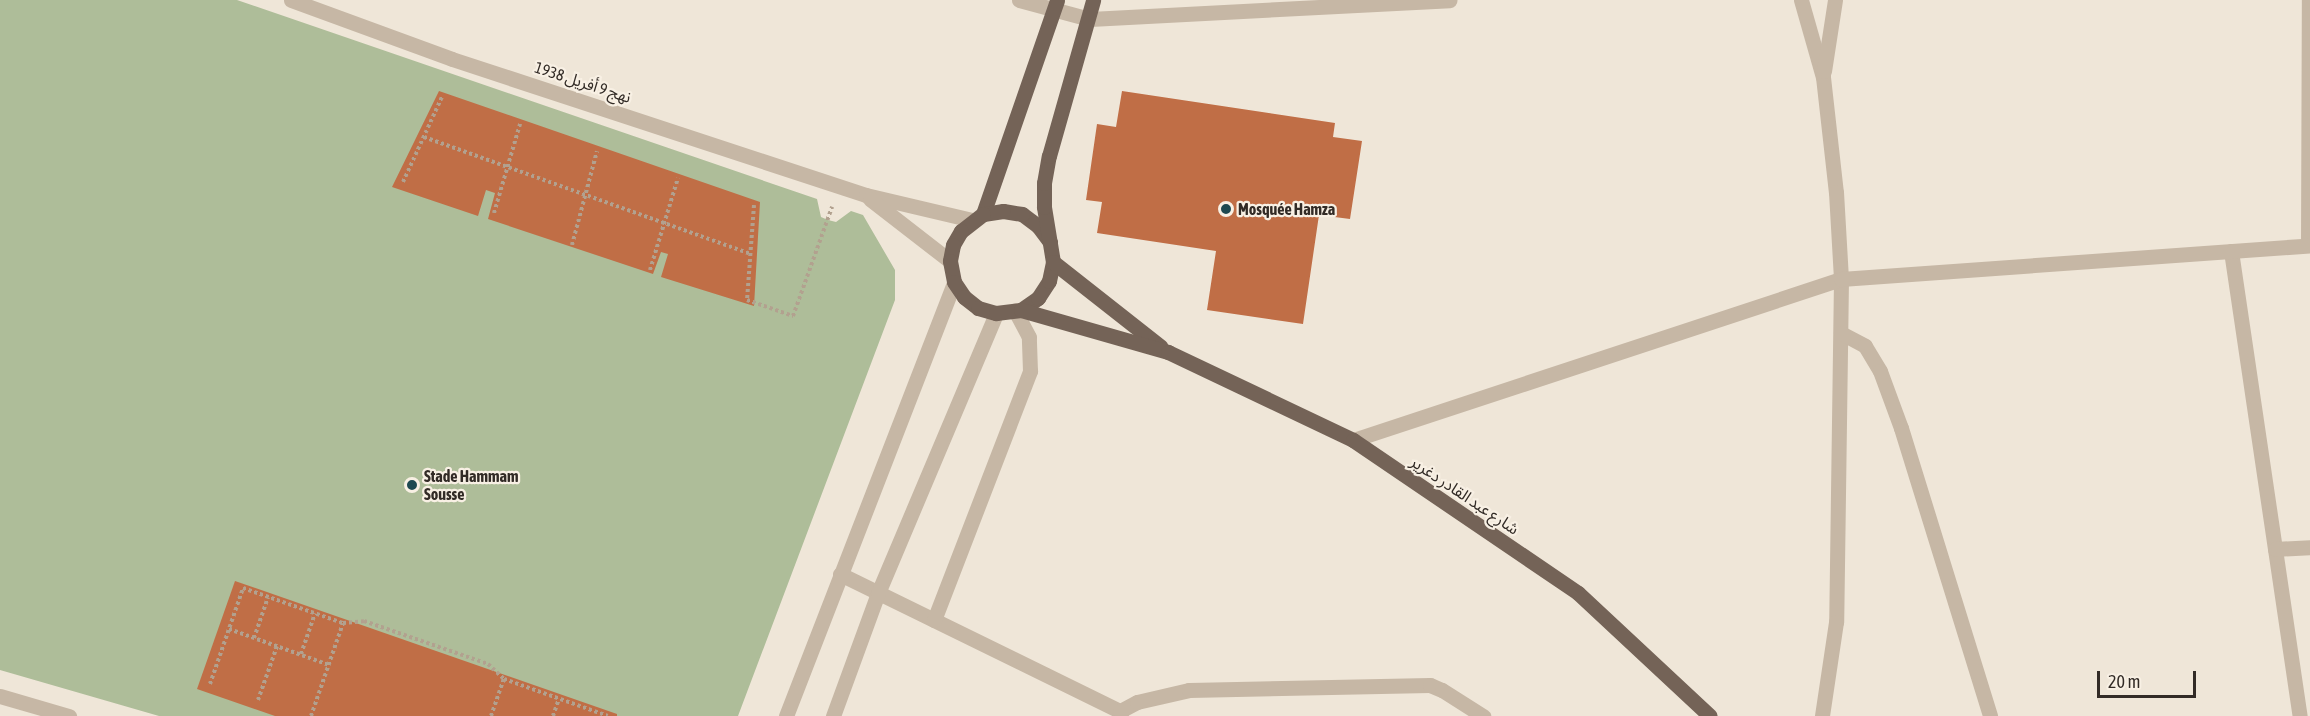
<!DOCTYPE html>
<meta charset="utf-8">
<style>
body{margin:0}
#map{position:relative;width:2310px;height:716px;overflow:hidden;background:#efe6d8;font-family:"Asap Condensed","Noto Sans Arabic",sans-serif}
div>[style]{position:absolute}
.green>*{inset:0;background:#aebd99}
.building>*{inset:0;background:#c06e46}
.path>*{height:4px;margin-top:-2px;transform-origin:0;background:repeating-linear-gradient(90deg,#b2a18f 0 3px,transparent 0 6px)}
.minor>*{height:15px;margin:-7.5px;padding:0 7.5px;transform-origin:7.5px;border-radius:7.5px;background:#c6b7a5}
.major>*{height:15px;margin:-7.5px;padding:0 7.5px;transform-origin:7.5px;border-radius:7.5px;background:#746357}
.dots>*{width:16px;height:16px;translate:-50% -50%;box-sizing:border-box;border:3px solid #f8f0e4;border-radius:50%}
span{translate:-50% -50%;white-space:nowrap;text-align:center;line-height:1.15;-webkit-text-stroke:4.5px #f8f0e4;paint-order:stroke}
.street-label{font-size:16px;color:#322b26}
.poi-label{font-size:16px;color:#322b26;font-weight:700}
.left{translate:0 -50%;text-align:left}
.scale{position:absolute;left:2097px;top:671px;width:99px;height:27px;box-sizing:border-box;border:3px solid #322b26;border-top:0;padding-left:8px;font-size:18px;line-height:21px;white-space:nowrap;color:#322b26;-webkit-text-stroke:4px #f8f0e4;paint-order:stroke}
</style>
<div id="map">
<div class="green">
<i style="clip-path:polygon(0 0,237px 0,817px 199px,821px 217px,828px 220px,836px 222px,851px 211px,863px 215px,895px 270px,895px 300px,738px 716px,159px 716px,0 670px)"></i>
</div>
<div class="building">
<i style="clip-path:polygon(439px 91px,760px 202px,754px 306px,661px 277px,668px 254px,661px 252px,653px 274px,488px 219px,495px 193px,486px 190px,478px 216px,392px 187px)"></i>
<i style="clip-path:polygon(1122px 91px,1335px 123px,1333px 137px,1362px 141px,1350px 219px,1319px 215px,1303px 324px,1207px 310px,1216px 251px,1097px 233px,1102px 202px,1086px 200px,1097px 124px,1116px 127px)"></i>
<i style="clip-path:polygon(235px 581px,617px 714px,617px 716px,275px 716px,197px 689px)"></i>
</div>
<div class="path">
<i style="left:424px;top:137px;width:346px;rotate:19.7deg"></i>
<i style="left:403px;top:182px;width:94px;rotate:-65.4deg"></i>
<i style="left:754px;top:205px;width:95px;rotate:94.2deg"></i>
<i style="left:747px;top:300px;width:49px;rotate:19.2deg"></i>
<i style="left:793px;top:316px;width:116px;rotate:-70.3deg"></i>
<i style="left:494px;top:213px;width:93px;rotate:-73.7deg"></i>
<i style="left:572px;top:245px;width:97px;rotate:-75.1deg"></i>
<i style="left:650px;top:270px;width:96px;rotate:-73.1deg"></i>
<i style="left:229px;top:629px;width:106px;rotate:19.8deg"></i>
<i style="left:254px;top:638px;width:43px;rotate:-71.1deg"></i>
<i style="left:301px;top:654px;width:43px;rotate:-71.1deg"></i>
<i style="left:210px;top:684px;width:102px;rotate:-71deg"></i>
<i style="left:243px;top:588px;width:106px;rotate:19.3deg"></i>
<i style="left:343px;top:623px;width:21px;rotate:-5deg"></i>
<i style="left:364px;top:621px;width:131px;rotate:19.1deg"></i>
<i style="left:488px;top:664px;width:22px;rotate:43deg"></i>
<i style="left:504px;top:679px;width:110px;rotate:19.6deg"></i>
<i style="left:258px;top:700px;width:57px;rotate:-70.6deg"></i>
<i style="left:311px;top:716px;width:98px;rotate:-71deg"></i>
<i style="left:491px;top:716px;width:39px;rotate:-71deg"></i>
<i style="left:553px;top:716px;width:18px;rotate:-71deg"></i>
</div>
<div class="minor">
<i style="left:291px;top:0;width:171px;rotate:20.1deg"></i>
<i style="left:452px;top:59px;width:436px;rotate:18.2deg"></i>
<i style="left:866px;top:195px;width:109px;rotate:13.3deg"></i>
<i style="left:1019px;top:0;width:73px;rotate:15deg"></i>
<i style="left:1090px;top:19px;width:360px;rotate:-3deg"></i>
<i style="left:1801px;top:0;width:80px;rotate:74.1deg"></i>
<i style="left:1823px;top:77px;width:116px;rotate:83.6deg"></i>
<i style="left:1836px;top:192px;width:87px;rotate:86.7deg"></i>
<i style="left:1841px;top:279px;width:343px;rotate:90.8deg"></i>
<i style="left:1836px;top:622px;width:95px;rotate:98.5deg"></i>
<i style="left:1824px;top:71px;width:72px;rotate:-81.2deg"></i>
<i style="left:870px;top:199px;width:101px;rotate:37.8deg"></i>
<i style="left:2308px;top:245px;width:245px;rotate:-89.8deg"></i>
<i style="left:2231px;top:251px;width:470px;rotate:81.6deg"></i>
<i style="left:1841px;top:333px;width:27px;rotate:28deg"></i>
<i style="left:1865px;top:346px;width:29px;rotate:59deg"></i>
<i style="left:1880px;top:371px;width:61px;rotate:69.8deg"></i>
<i style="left:1901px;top:428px;width:301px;rotate:72.8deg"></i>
<i style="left:1353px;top:440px;width:514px;rotate:-18.26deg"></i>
<i style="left:1841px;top:279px;width:470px;rotate:-4.1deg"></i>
<i style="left:2275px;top:549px;width:35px;rotate:-3deg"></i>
<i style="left:840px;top:574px;width:312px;rotate:26.1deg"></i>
<i style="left:1120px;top:711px;width:5px;rotate:79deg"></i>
<i style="left:934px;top:620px;width:267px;rotate:-68.9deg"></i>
<i style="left:1030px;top:371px;width:34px;rotate:-92deg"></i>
<i style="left:1029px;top:337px;width:30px;rotate:-118deg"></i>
<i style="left:0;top:696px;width:72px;rotate:16.2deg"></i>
<i style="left:1120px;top:711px;width:19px;rotate:-28deg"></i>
<i style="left:1137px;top:702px;width:53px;rotate:-13deg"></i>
<i style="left:1189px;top:690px;width:241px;rotate:-1.2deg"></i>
<i style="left:1430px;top:685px;width:13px;rotate:23deg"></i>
<i style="left:1442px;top:690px;width:49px;rotate:32.4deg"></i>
<i style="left:786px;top:716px;width:465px;rotate:-68.8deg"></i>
<i style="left:833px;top:716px;width:131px;rotate:-69.9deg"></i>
<i style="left:878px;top:593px;width:304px;rotate:-67.1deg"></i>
</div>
<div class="major">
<i style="left:983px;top:214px;width:226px;rotate:-70.9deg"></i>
<i style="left:1050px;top:242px;width:20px;rotate:-127deg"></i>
<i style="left:1038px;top:226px;width:20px;rotate:-143deg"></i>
<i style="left:1022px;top:214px;width:19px;rotate:-171deg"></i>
<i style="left:1003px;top:211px;width:20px;rotate:171deg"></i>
<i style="left:983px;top:214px;width:28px;rotate:142deg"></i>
<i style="left:961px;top:231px;width:16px;rotate:120deg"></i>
<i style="left:953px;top:245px;width:16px;rotate:101deg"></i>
<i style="left:950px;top:261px;width:21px;rotate:79deg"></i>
<i style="left:954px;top:282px;width:18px;rotate:56deg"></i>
<i style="left:964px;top:297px;width:18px;rotate:38deg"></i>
<i style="left:978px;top:308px;width:19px;rotate:16deg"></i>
<i style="left:996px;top:313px;width:25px;rotate:-7deg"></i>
<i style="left:1021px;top:310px;width:21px;rotate:-35deg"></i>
<i style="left:1038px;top:298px;width:20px;rotate:-57deg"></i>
<i style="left:1049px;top:281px;width:19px;rotate:-78deg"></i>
<i style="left:1053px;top:262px;width:56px;rotate:-99.3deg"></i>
<i style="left:1044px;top:207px;width:24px;rotate:-90deg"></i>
<i style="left:1044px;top:183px;width:27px;rotate:-80deg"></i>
<i style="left:1049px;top:156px;width:162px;rotate:-74.2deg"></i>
<i style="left:1053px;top:262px;width:137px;rotate:38.2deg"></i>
<i style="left:1021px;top:310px;width:153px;rotate:15.9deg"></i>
<i style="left:1168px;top:352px;width:205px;rotate:25.4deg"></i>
<i style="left:1353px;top:440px;width:272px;rotate:34.2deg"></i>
<i style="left:1578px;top:593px;width:180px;rotate:43deg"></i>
</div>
<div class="dots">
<i style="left:1226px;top:209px;background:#1e4951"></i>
<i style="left:412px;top:485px;background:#1e4951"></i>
</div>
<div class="street-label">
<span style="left:583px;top:82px;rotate:18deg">نهج 9 أفريل 1938</span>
<span style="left:1465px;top:495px;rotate:34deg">شارع عبد القادر دغرير</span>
</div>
<div class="poi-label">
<span class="left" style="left:1238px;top:209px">Mosquée Hamza</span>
<span class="left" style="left:424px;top:485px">Stade Hammam<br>Sousse</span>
</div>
<div class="scale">20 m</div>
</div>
